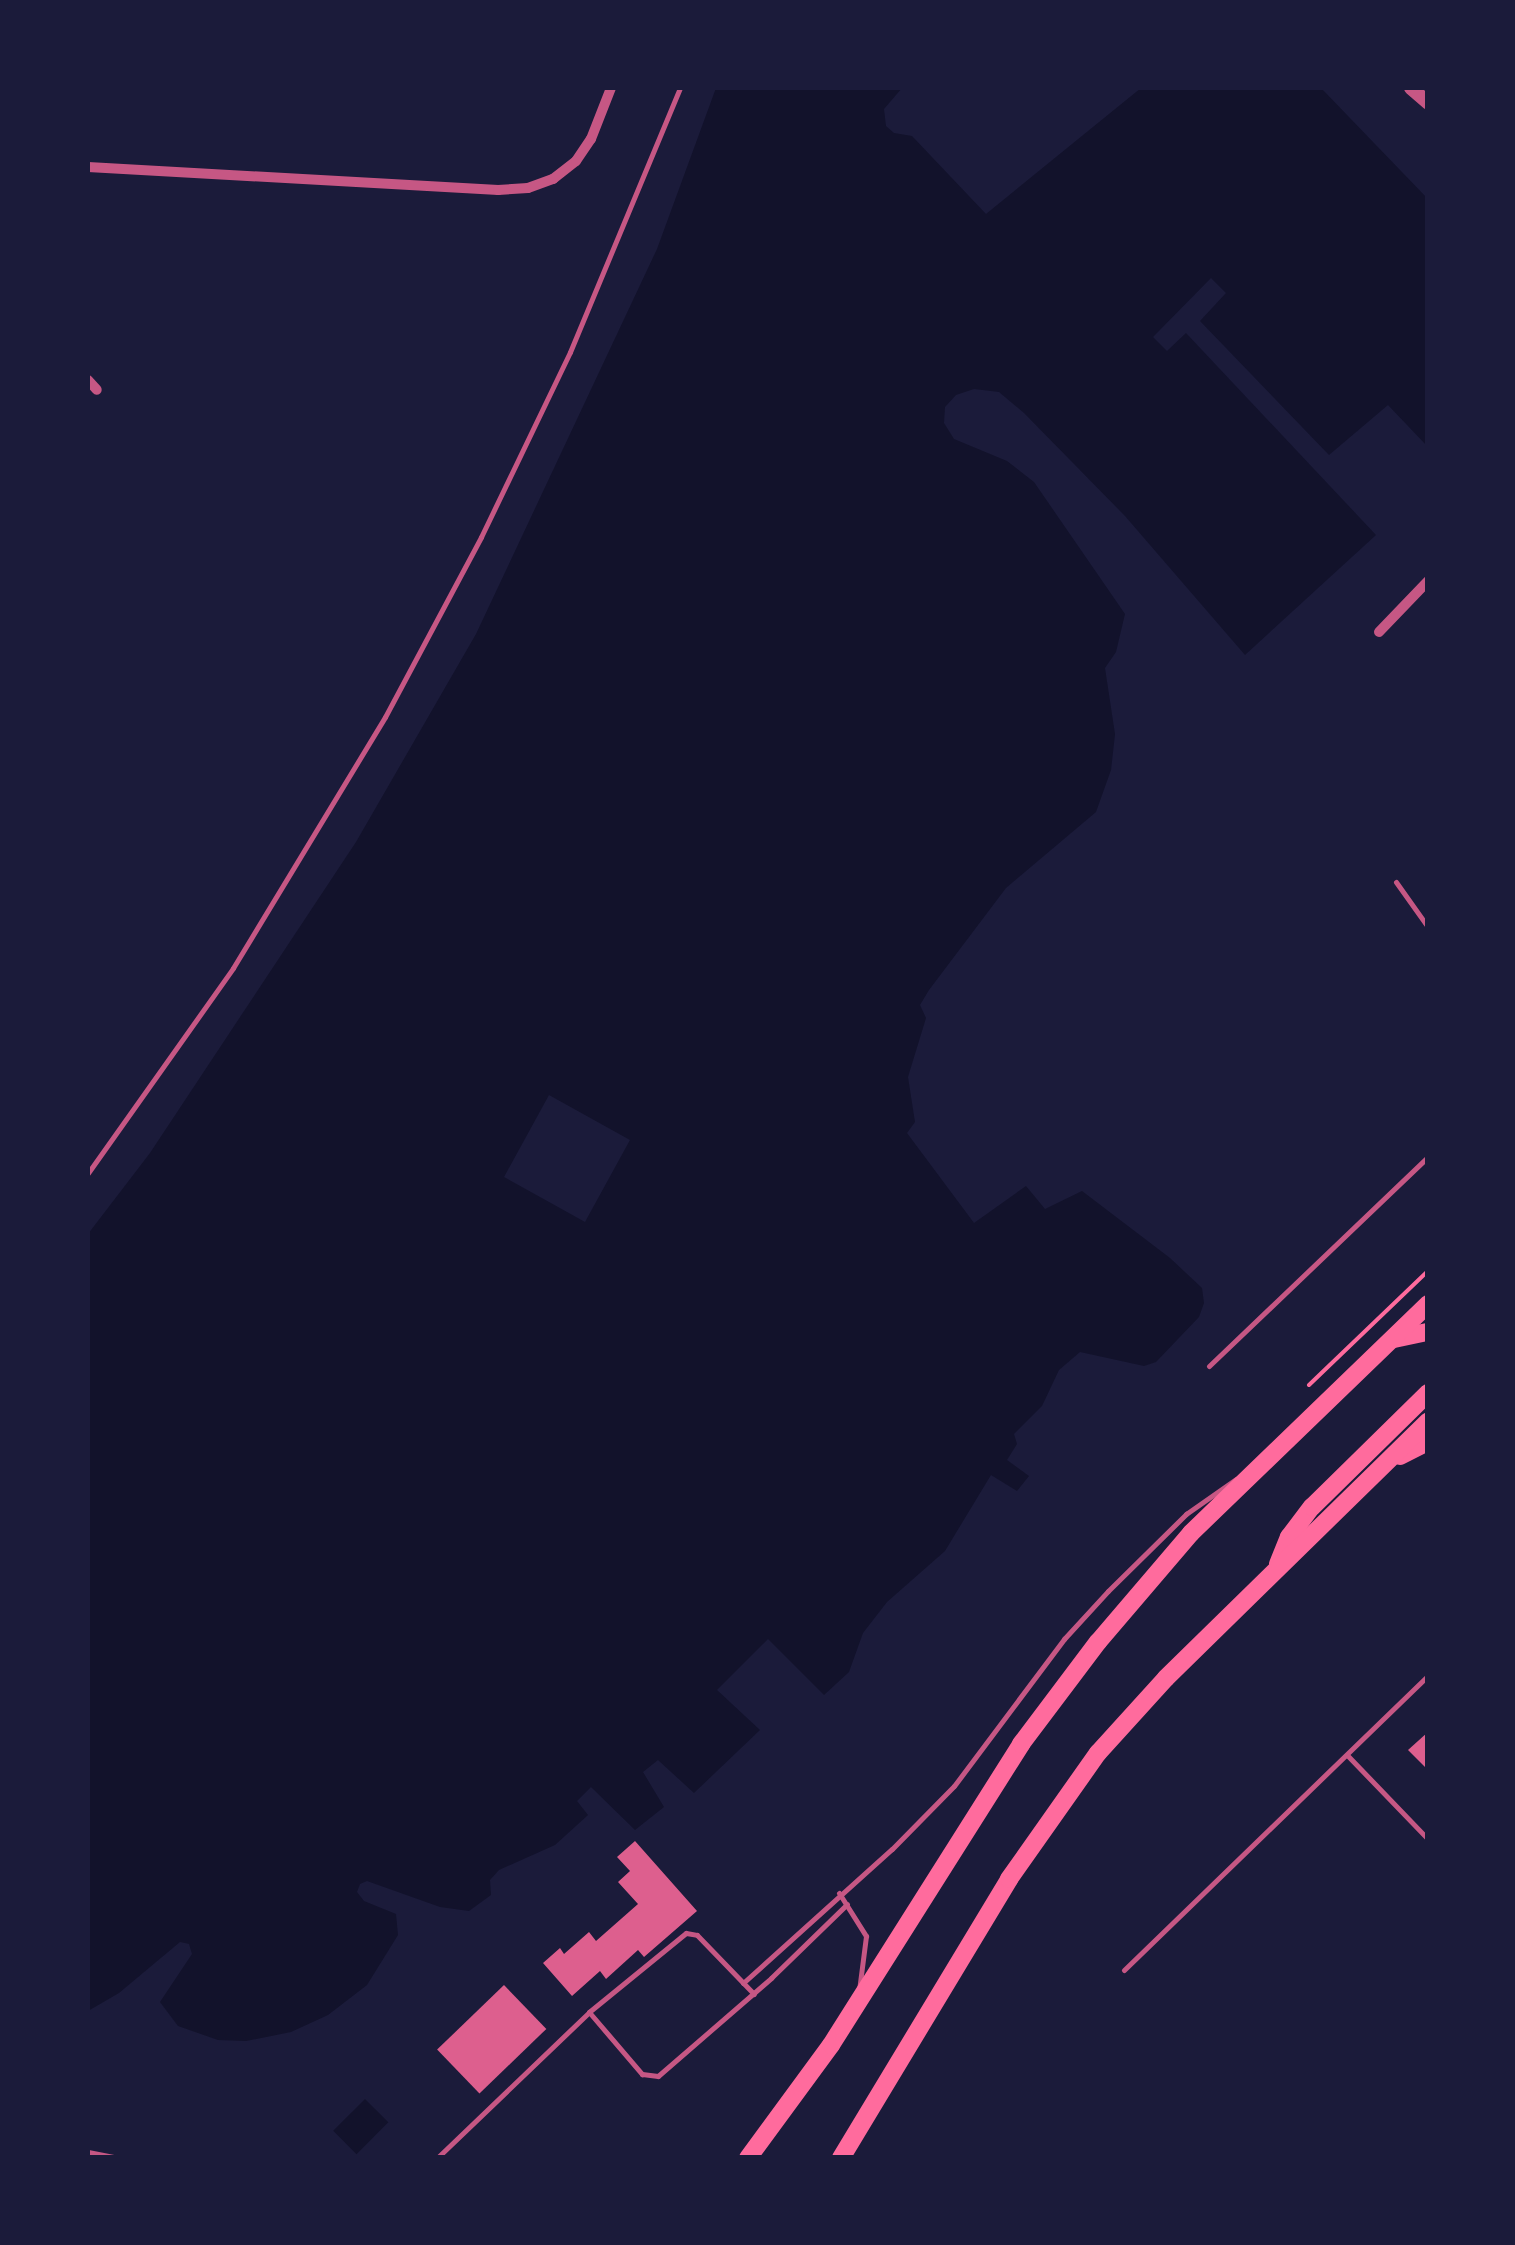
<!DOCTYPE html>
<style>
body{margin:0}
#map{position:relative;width:1515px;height:2245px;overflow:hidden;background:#1b1b3a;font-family:"Alegreya Sans",sans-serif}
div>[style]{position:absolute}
.water>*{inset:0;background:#12122b;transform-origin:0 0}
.building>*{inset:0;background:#dd5f8e;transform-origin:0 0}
.path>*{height:4px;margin:-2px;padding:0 2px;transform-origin:2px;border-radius:2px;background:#ff6b9d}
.service>*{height:5px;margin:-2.5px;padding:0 2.5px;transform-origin:2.5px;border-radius:2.5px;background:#c65784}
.minor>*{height:10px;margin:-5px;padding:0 5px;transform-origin:5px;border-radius:5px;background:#c65784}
.tertiary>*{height:14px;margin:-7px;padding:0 7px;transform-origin:7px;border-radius:7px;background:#c65784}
.primary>*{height:18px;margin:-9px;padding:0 9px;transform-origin:9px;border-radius:9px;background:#ff6b9d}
span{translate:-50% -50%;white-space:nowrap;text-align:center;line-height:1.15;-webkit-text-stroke:10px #1b1b3a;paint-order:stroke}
.frame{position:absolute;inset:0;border:90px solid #1b1b3a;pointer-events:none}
</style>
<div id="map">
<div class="water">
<i style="clip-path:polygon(evenodd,716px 88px,902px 88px,884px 109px,886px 126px,894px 133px,912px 136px,986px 214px,1141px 88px,1321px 88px,1427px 198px,1427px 446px,1388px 405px,1329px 455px,1200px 321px,1226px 293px,1211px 278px,1153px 337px,1167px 351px,1186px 333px,1376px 535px,1245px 655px,1125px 516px,1024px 413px,999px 392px,974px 389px,956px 395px,945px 407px,944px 423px,954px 439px,1007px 461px,1034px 482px,1125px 614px,1116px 652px,1105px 668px,1115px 734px,1111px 770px,1096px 812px,1006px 888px,929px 990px,920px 1005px,926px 1018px,908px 1077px,915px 1122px,907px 1133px,974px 1223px,1026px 1186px,1045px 1209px,1082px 1191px,1170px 1258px,1202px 1288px,1204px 1303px,1199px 1317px,1156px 1362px,1144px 1366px,1080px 1352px,1059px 1370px,1042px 1406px,1014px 1434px,1017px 1444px,1007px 1460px,1029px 1476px,1017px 1491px,991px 1475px,945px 1551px,887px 1602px,863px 1633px,849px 1672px,824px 1695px,768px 1639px,717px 1690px,760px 1730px,694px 1793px,658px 1760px,643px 1772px,664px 1807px,635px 1830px,591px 1787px,577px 1801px,588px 1815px,555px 1845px,499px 1870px,490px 1880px,491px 1895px,469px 1911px,440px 1907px,367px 1881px,360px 1884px,357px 1892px,364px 1901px,396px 1914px,398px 1935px,367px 1985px,328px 2015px,291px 2032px,246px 2041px,218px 2040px,178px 2026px,160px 2002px,192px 1954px,189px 1944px,180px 1942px,119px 1993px,88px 2011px,88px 1234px,150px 1153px,356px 842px,476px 634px,657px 249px,716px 88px,549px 1095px,630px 1140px,585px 1222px,504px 1177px,549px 1095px)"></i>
<i style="left:365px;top:2099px;width:33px;height:45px;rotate:45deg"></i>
</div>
<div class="building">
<i style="clip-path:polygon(1428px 1732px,1428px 1770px,1408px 1750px)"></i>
<i style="clip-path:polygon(635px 1841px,697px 1911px,644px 1957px,638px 1950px,606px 1979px,600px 1971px,572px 1996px,543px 1963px,560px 1948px,564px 1954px,589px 1932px,596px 1941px,638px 1904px,618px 1882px,630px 1871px,617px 1857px)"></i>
<i style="left:504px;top:1985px;width:61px;height:93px;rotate:46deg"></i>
</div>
<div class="path">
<i style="left:1309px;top:1385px;width:165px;rotate:-43.8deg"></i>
</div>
<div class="service">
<i style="left:1396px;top:882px;width:55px;rotate:54.6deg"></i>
<i style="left:88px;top:1173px;width:251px;rotate:-54.7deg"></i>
<i style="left:233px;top:968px;width:293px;rotate:-58.8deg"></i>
<i style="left:385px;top:717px;width:204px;rotate:-61.9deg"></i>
<i style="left:481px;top:537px;width:205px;rotate:-64.3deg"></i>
<i style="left:570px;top:352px;width:286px;rotate:-67.4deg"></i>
<i style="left:1209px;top:1366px;width:303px;rotate:-43.7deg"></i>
<i style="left:1348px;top:1756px;width:115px;rotate:46.1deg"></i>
<i style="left:839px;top:1893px;width:51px;rotate:57.9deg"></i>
<i style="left:866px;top:1936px;width:55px;rotate:97.3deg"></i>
<i style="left:1124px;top:1970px;width:424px;rotate:-44.1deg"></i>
<i style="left:743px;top:1983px;width:200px;rotate:-42deg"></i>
<i style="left:892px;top:1849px;width:88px;rotate:-45.5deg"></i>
<i style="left:954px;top:1786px;width:184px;rotate:-53.2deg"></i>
<i style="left:1064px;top:1639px;width:65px;rotate:-47.5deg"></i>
<i style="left:1108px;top:1591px;width:110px;rotate:-44.6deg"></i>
<i style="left:1186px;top:1514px;width:61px;rotate:-35deg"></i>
<i style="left:589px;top:2012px;width:82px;rotate:49.5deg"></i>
<i style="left:642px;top:2074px;width:16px;rotate:7deg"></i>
<i style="left:658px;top:2076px;width:150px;rotate:-40.9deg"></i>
<i style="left:771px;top:1978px;width:106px;rotate:-44.2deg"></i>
<i style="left:88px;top:2152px;width:31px;rotate:11deg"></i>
<i style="left:437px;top:2158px;width:211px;rotate:-43.8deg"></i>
<i style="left:589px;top:2012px;width:125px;rotate:-39.2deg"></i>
<i style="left:686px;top:1933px;width:11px;rotate:10deg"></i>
<i style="left:697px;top:1935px;width:82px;rotate:46deg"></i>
</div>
<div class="minor">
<i style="left:88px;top:167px;width:411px;rotate:3.2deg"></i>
<i style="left:498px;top:190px;width:30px;rotate:-4deg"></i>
<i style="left:528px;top:188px;width:27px;rotate:-20deg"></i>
<i style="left:553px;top:179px;width:29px;rotate:-38deg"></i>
<i style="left:576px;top:161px;width:27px;rotate:-56deg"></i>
<i style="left:591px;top:139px;width:55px;rotate:-68.6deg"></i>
<i style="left:88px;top:380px;width:13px;rotate:48deg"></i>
<i style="left:1379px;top:632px;width:71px;rotate:-46.1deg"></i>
</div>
<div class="tertiary">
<i style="left:1411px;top:88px;width:23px;rotate:41deg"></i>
</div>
<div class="primary">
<i style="left:1394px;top:1339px;width:35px;rotate:-12deg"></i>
<i style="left:1400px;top:1456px;width:31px;rotate:-27deg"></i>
<i style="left:1278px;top:1564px;width:29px;rotate:-68deg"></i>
<i style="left:1289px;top:1537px;width:38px;rotate:-53deg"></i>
<i style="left:1312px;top:1507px;width:163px;rotate:-44.5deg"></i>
<i style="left:748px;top:2158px;width:140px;rotate:-53.7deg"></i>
<i style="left:831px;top:2045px;width:356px;rotate:-57.7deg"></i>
<i style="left:1021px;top:1744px;width:128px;rotate:-53deg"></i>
<i style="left:1098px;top:1642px;width:143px;rotate:-49.5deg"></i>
<i style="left:1191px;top:1533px;width:330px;rotate:-44deg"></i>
<i style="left:841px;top:2158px;width:326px;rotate:-58.9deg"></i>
<i style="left:1009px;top:1879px;width:154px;rotate:-54.8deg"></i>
<i style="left:1098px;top:1753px;width:101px;rotate:-47.8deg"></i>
<i style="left:1166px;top:1678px;width:367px;rotate:-44.4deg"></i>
</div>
<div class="frame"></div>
</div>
